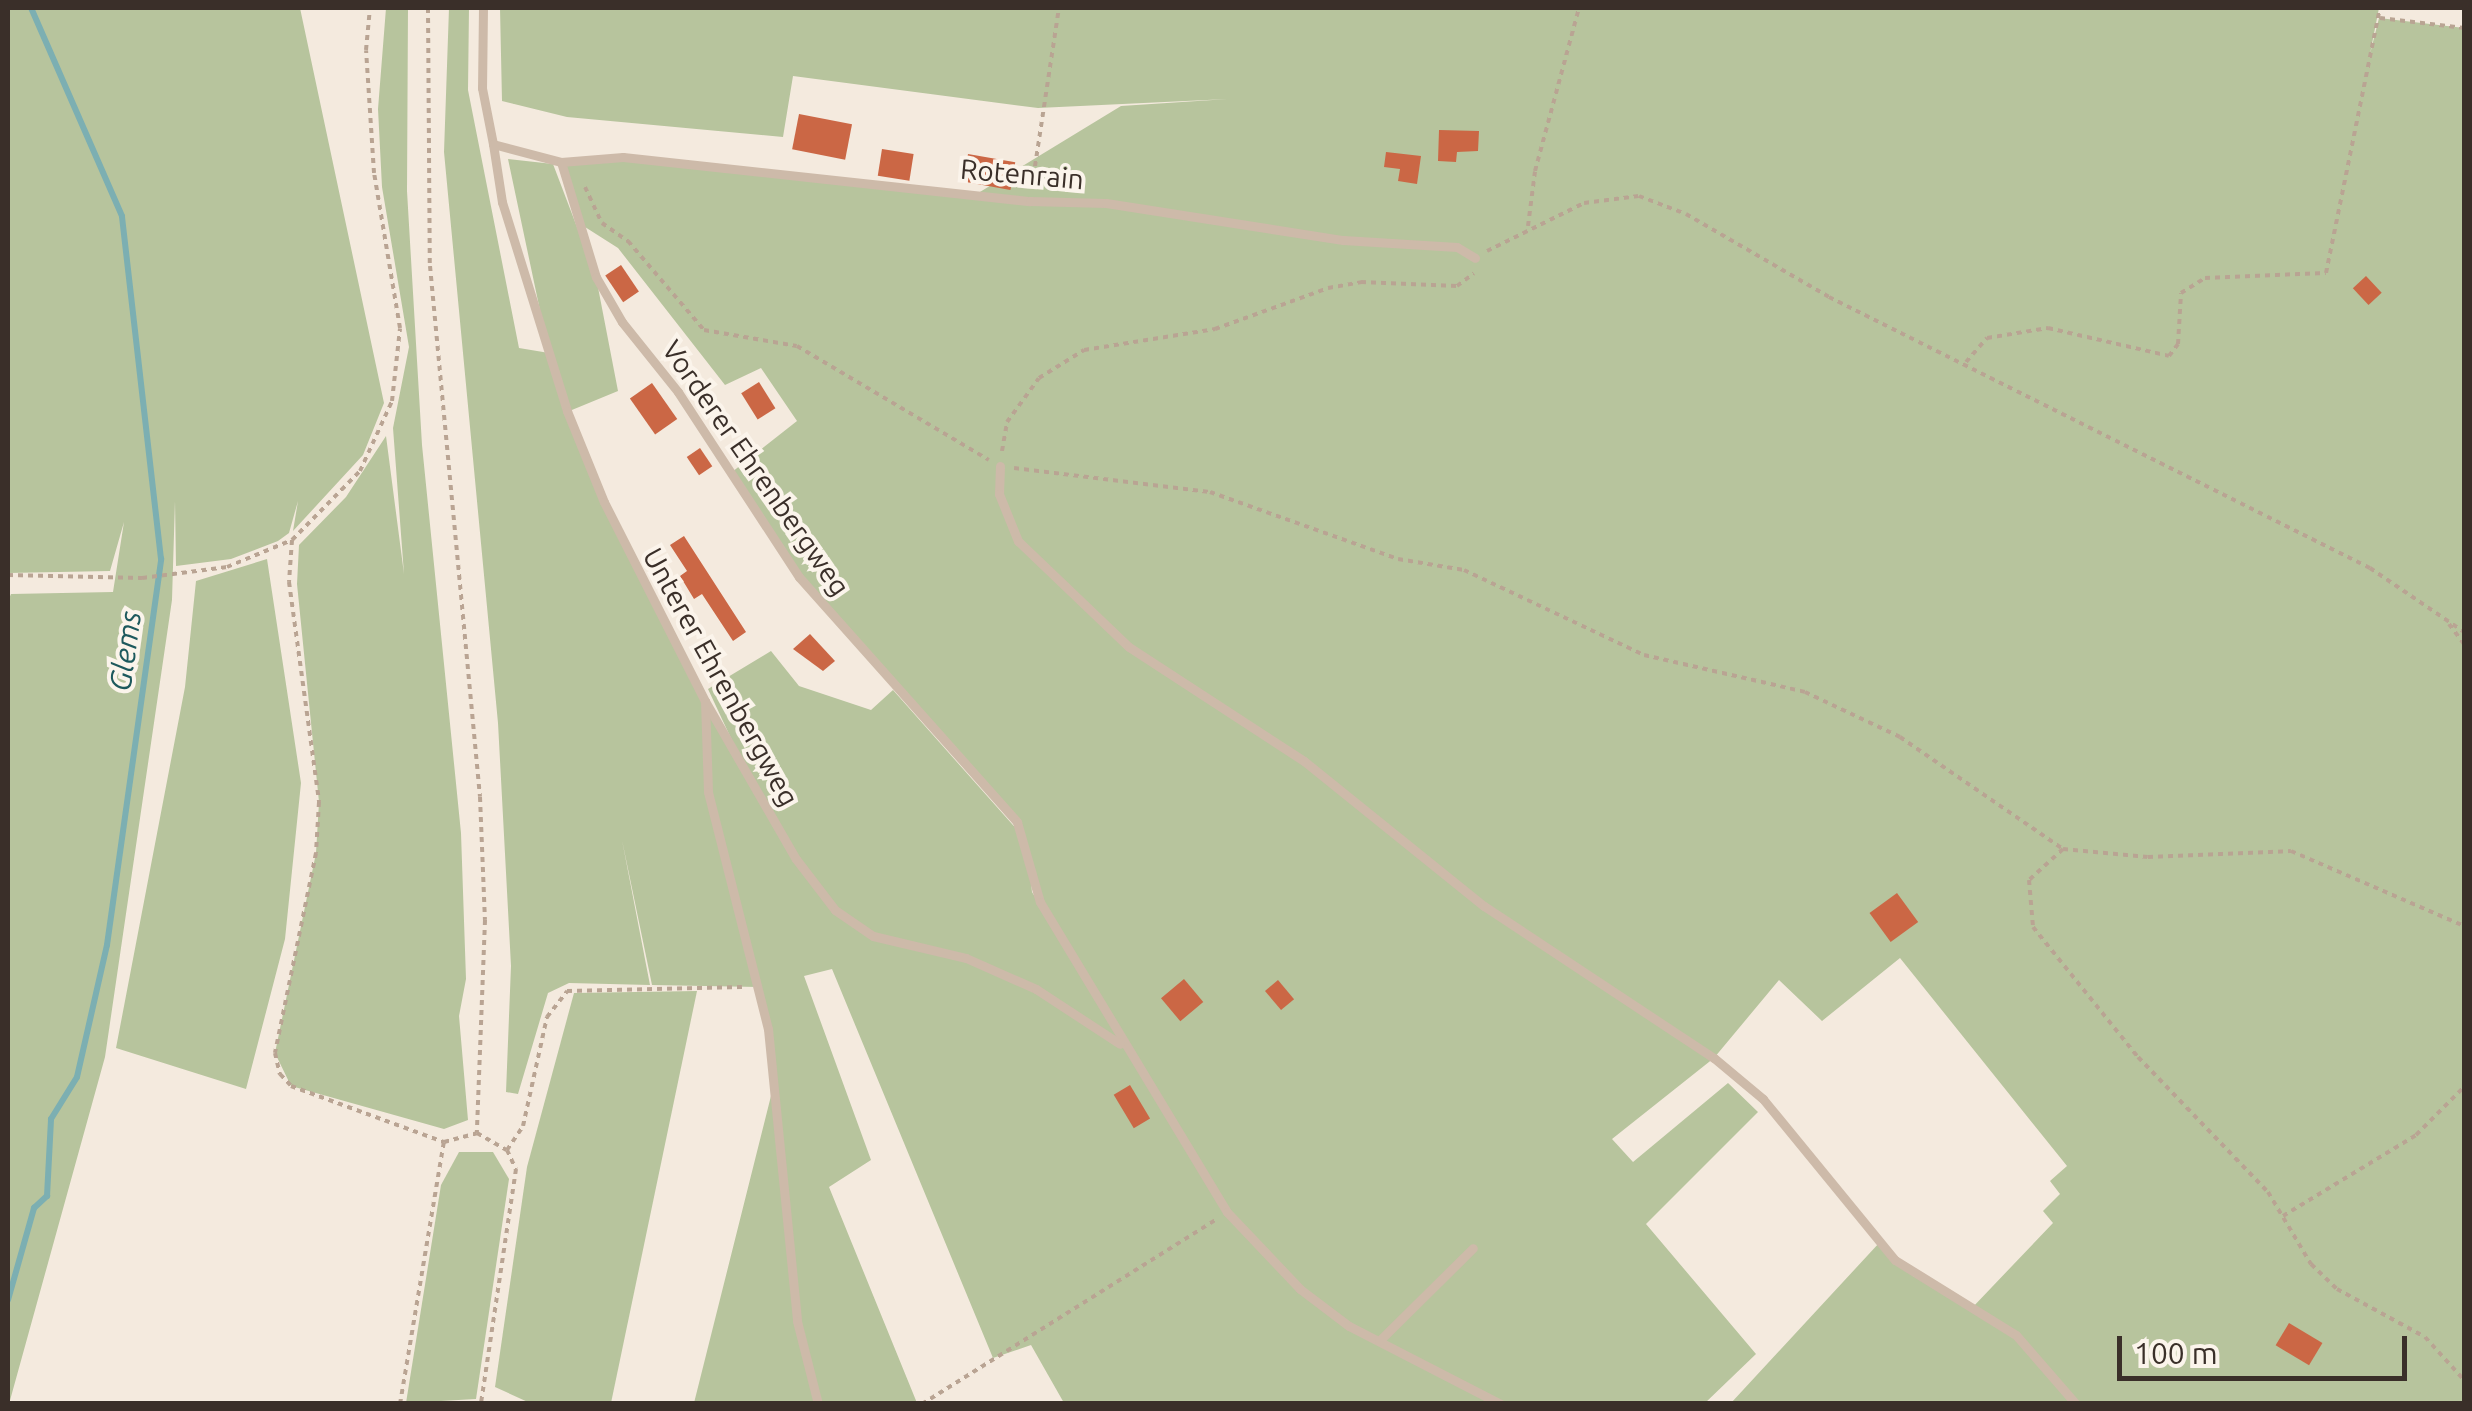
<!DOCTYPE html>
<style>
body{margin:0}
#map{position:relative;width:2472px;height:1411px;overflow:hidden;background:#f4eade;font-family:Ubuntu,sans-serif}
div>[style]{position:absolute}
.green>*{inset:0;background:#b7c49d}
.stream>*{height:6px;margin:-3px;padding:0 3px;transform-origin:3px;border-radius:3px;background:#7cafb2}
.building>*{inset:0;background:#cb6745;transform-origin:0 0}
.path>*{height:4px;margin-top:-2px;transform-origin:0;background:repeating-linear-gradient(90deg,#b9a493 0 5px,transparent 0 10px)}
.lane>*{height:9px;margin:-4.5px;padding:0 4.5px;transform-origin:4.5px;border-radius:4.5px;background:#cdbaa9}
span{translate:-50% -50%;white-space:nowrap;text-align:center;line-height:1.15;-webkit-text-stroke:8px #fbf4eb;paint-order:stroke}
.street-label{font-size:28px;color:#3a2f29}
.water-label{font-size:30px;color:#1d595d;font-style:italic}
.frame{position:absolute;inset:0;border:10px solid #3a2f29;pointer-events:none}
.scale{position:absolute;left:2117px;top:1336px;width:290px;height:45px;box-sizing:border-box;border:5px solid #3a2f29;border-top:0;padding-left:12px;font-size:30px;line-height:35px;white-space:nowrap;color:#3a2f29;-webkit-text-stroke:8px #fbf4eb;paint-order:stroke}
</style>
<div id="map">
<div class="green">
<i style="clip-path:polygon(8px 8px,300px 8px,384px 403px,363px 455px,293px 531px,298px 501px,289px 533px,278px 541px,231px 559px,176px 566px,175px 501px,172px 600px,105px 1057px,9px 1404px,8px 601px,11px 594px,113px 592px,124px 522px,110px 571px,8px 573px)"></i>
<i style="clip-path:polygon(386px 8px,408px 8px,407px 191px,422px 445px,461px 833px,466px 979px,459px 1016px,468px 1120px,444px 1129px,291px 1086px,275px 1053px,316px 853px,319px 802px,297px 584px,299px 545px,346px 497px,386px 436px,404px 574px,393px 428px,409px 347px,382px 187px,378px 109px)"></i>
<i style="clip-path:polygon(evenodd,449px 8px,469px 8px,468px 90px,519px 348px,549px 353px,508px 159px,553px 164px,596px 277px,618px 391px,567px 412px,641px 582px,749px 777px,708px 689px,771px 651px,799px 686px,871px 710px,893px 690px,1019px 832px,1017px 822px,799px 577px,732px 472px,797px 421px,761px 368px,725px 385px,618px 248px,585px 227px,561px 162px,594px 158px,975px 195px,1121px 106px,1228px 99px,1038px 108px,793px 76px,783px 137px,567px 117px,502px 101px,500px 8px,2379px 8px,2370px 54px,2379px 18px,2464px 28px,2464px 1403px,1731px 1403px,1880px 1242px,1913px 1276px,1971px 1309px,2053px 1223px,2043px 1211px,2060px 1194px,2050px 1181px,2067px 1166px,1900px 958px,1822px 1021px,1779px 980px,1714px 1058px,1612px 1139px,1633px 1162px,1728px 1083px,1758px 1112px,1646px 1224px,1756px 1354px,1704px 1404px,1064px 1403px,1031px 1345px,993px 1358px,832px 969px,804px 976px,871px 1160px,829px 1187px,917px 1403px,694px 1403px,775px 1080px,768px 1029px,758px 987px,652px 985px,622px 840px,650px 985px,569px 983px,548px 993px,518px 1094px,506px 1092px,511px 966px,498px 723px,444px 152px,449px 8px,1030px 872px,1040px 902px,1179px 1137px,1032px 892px,1030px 872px)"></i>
<i style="clip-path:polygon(267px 559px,301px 783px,285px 939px,246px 1089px,116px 1048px,185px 687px,196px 581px)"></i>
<i style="clip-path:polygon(697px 991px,611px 1403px,530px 1403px,495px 1387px,527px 1167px,574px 993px)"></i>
<i style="clip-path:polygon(459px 1152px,493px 1152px,509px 1179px,476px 1399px,406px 1403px,441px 1185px)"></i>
</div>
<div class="stream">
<i style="left:8px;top:1300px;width:96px;rotate:-74.2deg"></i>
<i style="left:34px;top:1208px;width:18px;rotate:-43deg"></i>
<i style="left:47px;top:1196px;width:77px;rotate:-87deg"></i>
<i style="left:51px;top:1119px;width:49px;rotate:-58.2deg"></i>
<i style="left:77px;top:1077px;width:135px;rotate:-77.2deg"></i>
<i style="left:107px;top:945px;width:390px;rotate:-82deg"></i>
<i style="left:161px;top:559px;width:345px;rotate:-96.5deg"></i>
<i style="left:122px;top:216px;width:227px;rotate:-113.6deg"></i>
</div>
<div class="building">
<i style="left:799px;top:114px;width:54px;height:36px;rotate:11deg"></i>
<i style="clip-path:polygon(1439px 130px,1479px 131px,1478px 151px,1457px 152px,1456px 162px,1438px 161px)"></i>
<i style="left:882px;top:149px;width:32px;height:27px;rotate:9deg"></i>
<i style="clip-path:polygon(1386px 152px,1421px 156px,1417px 184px,1398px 181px,1400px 169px,1384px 167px)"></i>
<i style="left:968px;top:154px;width:48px;height:28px;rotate:10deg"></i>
<i style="left:621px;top:265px;width:32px;height:19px;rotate:56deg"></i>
<i style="left:2366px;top:276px;width:23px;height:18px;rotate:47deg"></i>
<i style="left:759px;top:382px;width:31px;height:21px;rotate:58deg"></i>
<i style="left:652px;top:383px;width:44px;height:27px;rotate:55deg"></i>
<i style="left:700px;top:448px;width:22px;height:16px;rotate:56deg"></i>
<i style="clip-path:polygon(684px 536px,746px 632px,733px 641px,702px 594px,694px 599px,680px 576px,687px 571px,670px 545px)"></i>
<i style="clip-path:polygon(810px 634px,835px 661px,823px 671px,793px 649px)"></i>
<i style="left:1897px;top:893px;width:36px;height:34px;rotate:54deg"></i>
<i style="left:1184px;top:979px;width:30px;height:30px;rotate:50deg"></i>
<i style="left:1278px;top:980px;width:25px;height:17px;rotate:50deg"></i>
<i style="left:1130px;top:1085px;width:39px;height:19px;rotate:59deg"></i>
<i style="left:2289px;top:1323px;width:39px;height:26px;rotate:31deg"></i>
</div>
<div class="path">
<i style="left:428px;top:8px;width:258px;rotate:89.6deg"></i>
<i style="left:430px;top:266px;width:533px;rotate:84.62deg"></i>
<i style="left:480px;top:797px;width:123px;rotate:87.7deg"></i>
<i style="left:485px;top:920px;width:213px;rotate:92.2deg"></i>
<i style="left:2380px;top:18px;width:85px;rotate:6.8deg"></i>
<i style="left:1032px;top:186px;width:180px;rotate:-81.4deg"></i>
<i style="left:585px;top:187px;width:40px;rotate:65deg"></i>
<i style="left:602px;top:223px;width:32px;rotate:35deg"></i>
<i style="left:628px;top:241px;width:117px;rotate:49.5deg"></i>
<i style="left:704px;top:330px;width:94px;rotate:9.8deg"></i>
<i style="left:797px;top:346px;width:223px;rotate:30.7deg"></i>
<i style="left:1528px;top:226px;width:55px;rotate:-82.7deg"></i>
<i style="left:1535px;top:171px;width:169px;rotate:-74.9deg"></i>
<i style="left:1487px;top:251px;width:108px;rotate:-26.3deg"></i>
<i style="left:1584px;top:203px;width:55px;rotate:-7.3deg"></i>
<i style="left:1639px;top:196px;width:50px;rotate:21deg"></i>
<i style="left:1686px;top:214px;width:165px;rotate:30.1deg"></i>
<i style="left:1829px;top:297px;width:605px;rotate:26.61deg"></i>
<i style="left:2370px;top:568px;width:114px;rotate:34.2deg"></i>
<i style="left:1966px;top:362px;width:32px;rotate:-49deg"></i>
<i style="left:1987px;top:338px;width:62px;rotate:-9.3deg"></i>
<i style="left:2048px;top:328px;width:124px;rotate:13deg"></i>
<i style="left:2169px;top:356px;width:15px;rotate:-53deg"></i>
<i style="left:2178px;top:344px;width:51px;rotate:-86.6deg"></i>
<i style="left:2181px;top:293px;width:28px;rotate:-32deg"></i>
<i style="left:2205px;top:278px;width:121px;rotate:-2.4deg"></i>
<i style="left:2326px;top:273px;width:270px;rotate:-78.5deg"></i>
<i style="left:1002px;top:451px;width:29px;rotate:-80deg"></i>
<i style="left:1007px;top:422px;width:54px;rotate:-54deg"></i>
<i style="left:1039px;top:378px;width:53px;rotate:-31.9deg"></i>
<i style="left:1084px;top:350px;width:133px;rotate:-9.1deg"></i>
<i style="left:1215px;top:329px;width:120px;rotate:-19.9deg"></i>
<i style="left:1328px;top:288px;width:34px;rotate:-10deg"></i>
<i style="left:1361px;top:282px;width:96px;rotate:2.4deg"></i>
<i style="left:1457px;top:286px;width:21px;rotate:-37deg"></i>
<i style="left:1014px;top:468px;width:197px;rotate:7deg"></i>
<i style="left:1210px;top:492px;width:200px;rotate:19.6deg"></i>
<i style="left:1398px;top:559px;width:67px;rotate:9.5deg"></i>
<i style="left:1464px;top:570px;width:199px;rotate:25.3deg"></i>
<i style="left:1644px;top:655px;width:165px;rotate:12.9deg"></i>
<i style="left:1805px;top:692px;width:105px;rotate:25.3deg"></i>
<i style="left:1900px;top:737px;width:198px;rotate:34.5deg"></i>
<i style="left:2063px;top:849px;width:85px;rotate:5.4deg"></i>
<i style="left:2148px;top:857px;width:143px;rotate:-2.4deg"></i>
<i style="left:2291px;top:851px;width:189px;rotate:23.4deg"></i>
<i style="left:8px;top:524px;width:61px;rotate:90deg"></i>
<i style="left:292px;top:540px;width:42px;rotate:94.1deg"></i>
<i style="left:289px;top:582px;width:222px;rotate:82.2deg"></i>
<i style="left:319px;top:802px;width:51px;rotate:93.4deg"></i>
<i style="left:316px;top:853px;width:204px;rotate:101.6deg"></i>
<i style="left:275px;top:1053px;width:22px;rotate:77deg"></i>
<i style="left:280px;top:1074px;width:16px;rotate:47deg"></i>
<i style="left:291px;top:1086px;width:163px;rotate:20.1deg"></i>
<i style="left:8px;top:575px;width:134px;rotate:1.3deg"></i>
<i style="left:142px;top:578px;width:86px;rotate:-7.4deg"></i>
<i style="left:227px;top:567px;width:70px;rotate:-22.6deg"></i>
<i style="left:292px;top:540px;width:97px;rotate:-45.4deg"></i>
<i style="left:360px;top:471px;width:77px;rotate:-65.4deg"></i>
<i style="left:392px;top:401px;width:73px;rotate:-83.7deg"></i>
<i style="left:400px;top:328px;width:157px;rotate:-99.5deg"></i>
<i style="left:374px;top:173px;width:123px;rotate:-93.7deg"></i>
<i style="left:366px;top:50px;width:42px;rotate:-84.6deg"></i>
<i style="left:2449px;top:624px;width:25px;rotate:53deg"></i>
<i style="left:2063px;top:849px;width:46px;rotate:137.6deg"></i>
<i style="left:2029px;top:880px;width:47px;rotate:85.1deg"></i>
<i style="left:2033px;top:927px;width:167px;rotate:51.1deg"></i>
<i style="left:2138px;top:1057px;width:187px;rotate:46.1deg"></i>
<i style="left:2268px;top:1192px;width:84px;rotate:59.2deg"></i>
<i style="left:2311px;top:1264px;width:36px;rotate:44deg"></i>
<i style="left:2337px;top:1289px;width:100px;rotate:28.6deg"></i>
<i style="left:2425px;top:1337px;width:58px;rotate:47.8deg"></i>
<i style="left:507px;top:1150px;width:29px;rotate:-56deg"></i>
<i style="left:523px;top:1126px;width:112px;rotate:-77.6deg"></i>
<i style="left:547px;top:1017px;width:33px;rotate:-52deg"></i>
<i style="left:567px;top:991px;width:175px;rotate:-1.3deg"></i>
<i style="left:2283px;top:1216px;width:156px;rotate:-31.3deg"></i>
<i style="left:2416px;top:1135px;width:68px;rotate:-45deg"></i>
<i style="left:400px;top:1404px;width:266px;rotate:-80.5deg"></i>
<i style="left:444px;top:1142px;width:34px;rotate:-15deg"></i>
<i style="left:477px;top:1133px;width:34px;rotate:30deg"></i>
<i style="left:507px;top:1150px;width:21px;rotate:65deg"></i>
<i style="left:516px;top:1169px;width:238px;rotate:98.5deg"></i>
<i style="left:922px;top:1404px;width:346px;rotate:-32.1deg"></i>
</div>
<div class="lane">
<i style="left:483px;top:8px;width:80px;rotate:90.7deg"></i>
<i style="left:482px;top:88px;width:57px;rotate:78.9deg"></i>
<i style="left:493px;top:144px;width:70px;rotate:14.8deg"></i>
<i style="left:561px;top:162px;width:120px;rotate:73.1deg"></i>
<i style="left:596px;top:277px;width:52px;rotate:60deg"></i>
<i style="left:622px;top:322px;width:90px;rotate:51.3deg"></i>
<i style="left:678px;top:392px;width:221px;rotate:56.8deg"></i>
<i style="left:799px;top:577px;width:328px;rotate:48.3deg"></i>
<i style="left:1017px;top:822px;width:83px;rotate:74deg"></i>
<i style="left:1040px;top:902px;width:362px;rotate:58.9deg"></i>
<i style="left:1227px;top:1212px;width:106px;rotate:46.5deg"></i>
<i style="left:1300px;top:1289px;width:61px;rotate:37.1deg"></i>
<i style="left:1349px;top:1326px;width:171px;rotate:27.2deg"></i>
<i style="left:493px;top:144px;width:59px;rotate:81.2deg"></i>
<i style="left:502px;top:202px;width:219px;rotate:72.7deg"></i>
<i style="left:567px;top:411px;width:98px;rotate:67.9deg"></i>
<i style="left:604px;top:502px;width:223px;rotate:63.1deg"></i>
<i style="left:705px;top:701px;width:182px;rotate:60.1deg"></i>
<i style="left:796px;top:859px;width:64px;rotate:52.6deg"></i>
<i style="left:835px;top:910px;width:46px;rotate:34.4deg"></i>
<i style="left:873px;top:936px;width:96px;rotate:13.3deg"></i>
<i style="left:966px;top:958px;width:77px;rotate:23.9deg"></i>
<i style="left:1036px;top:989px;width:100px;rotate:33.2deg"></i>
<i style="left:561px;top:162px;width:62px;rotate:-4.6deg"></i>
<i style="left:623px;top:157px;width:409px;rotate:6.2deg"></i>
<i style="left:1030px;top:201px;width:76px;rotate:1.5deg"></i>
<i style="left:1106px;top:203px;width:240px;rotate:8.9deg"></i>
<i style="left:1343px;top:240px;width:114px;rotate:3.5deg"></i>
<i style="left:1457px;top:247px;width:21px;rotate:31deg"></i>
<i style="left:1000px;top:466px;width:28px;rotate:92deg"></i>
<i style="left:999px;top:494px;width:51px;rotate:68deg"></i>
<i style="left:1018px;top:541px;width:153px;rotate:43.7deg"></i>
<i style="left:1129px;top:647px;width:209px;rotate:33.1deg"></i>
<i style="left:1304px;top:761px;width:231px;rotate:38.9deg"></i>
<i style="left:1484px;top:906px;width:276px;rotate:33.5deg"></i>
<i style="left:1714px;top:1058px;width:64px;rotate:39.9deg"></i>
<i style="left:1763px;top:1099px;width:208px;rotate:50.7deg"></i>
<i style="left:1895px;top:1260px;width:142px;rotate:31.8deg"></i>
<i style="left:2016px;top:1335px;width:91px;rotate:49deg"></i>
<i style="left:705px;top:701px;width:91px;rotate:88.1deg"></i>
<i style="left:708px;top:792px;width:244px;rotate:75.8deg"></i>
<i style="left:768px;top:1029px;width:293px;rotate:84.3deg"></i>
<i style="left:797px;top:1321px;width:86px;rotate:75.8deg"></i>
<i style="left:1379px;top:1341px;width:132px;rotate:-44.7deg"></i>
</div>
<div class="street-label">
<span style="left:1022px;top:174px;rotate:5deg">Rotenrain</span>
<span style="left:756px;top:468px;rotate:55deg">Vorderer Ehrenbergweg</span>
<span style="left:721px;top:677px;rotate:61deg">Unterer Ehrenbergweg</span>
</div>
<div class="water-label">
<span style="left:125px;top:651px;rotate:-82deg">Glems</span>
</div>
<div class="frame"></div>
<div class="scale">100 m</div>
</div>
